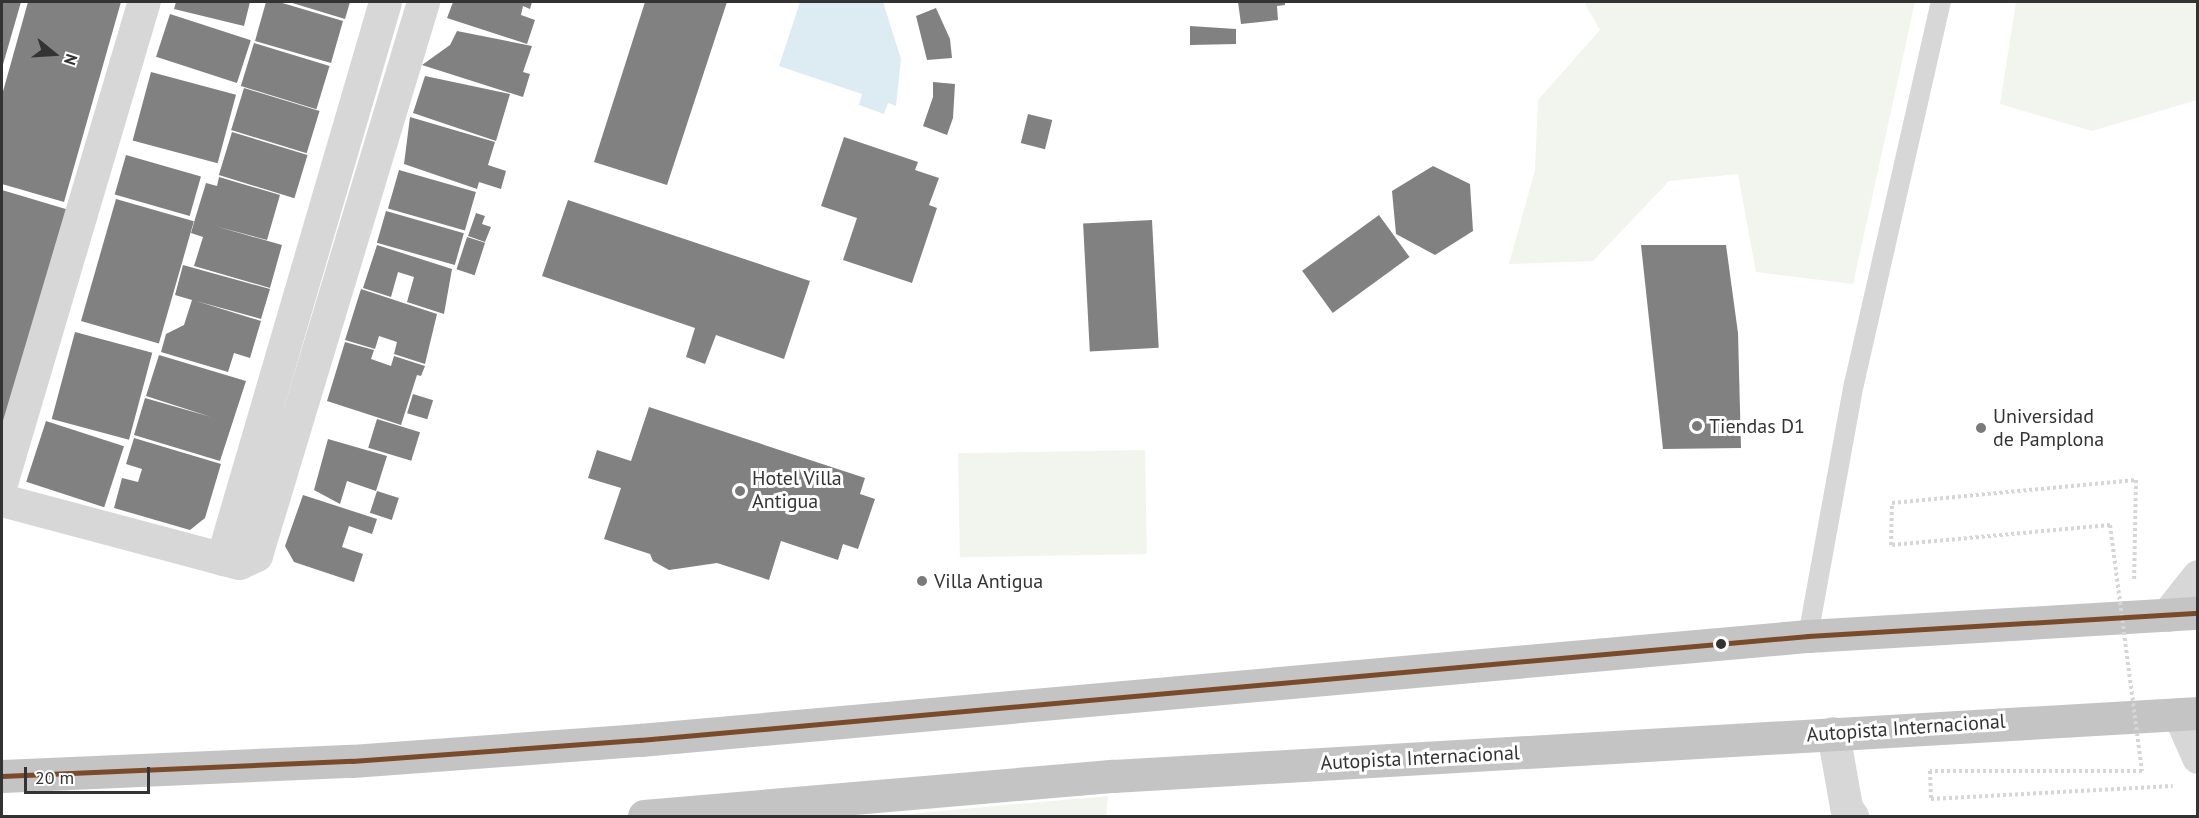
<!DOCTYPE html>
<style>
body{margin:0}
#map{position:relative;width:2199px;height:818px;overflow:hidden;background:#fff;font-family:"PT Sans",sans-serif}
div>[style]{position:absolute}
.green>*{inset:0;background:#f1f5ed;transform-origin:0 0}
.water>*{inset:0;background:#ddebf3}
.building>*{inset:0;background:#818181;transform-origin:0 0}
.path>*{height:4px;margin-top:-2px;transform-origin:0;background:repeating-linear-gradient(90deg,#d6d6d6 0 3px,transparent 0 6px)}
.lane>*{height:20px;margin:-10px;padding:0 10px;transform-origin:10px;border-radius:10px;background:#d7d7d7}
.street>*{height:33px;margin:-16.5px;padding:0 16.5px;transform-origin:16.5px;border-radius:16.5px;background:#d7d7d7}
.highway>*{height:33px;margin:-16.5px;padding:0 16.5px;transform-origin:16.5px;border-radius:16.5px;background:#c4c4c4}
.path-bridge>*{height:4px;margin-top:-2px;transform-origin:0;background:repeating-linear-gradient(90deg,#d6d6d6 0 3px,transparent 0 6px)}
.bus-1>*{height:4.5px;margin:-2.25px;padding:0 2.25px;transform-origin:2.25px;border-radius:2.25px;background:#7a4b2a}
.dots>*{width:16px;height:16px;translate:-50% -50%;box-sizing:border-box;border:3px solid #fff;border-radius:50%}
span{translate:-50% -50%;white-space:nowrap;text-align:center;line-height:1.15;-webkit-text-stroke:6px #fff;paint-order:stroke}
.poi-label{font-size:20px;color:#333}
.left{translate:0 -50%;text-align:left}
.street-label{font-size:20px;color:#333}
.frame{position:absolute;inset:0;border:3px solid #333;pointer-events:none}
.north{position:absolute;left:24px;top:24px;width:60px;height:60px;-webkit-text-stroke:4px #fff;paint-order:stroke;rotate:108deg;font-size:16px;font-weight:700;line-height:24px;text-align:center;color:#333}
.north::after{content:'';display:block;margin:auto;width:21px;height:27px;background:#333;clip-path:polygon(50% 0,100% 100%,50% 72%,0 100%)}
.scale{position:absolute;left:24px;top:767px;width:126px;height:27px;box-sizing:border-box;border:3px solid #333;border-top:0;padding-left:8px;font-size:18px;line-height:21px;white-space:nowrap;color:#333;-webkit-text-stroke:4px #fff;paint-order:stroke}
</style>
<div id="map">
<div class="green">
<i style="clip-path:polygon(1584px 2px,1915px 2px,1853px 284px,1756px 272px,1738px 174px,1669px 181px,1593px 261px,1509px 264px,1535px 170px,1538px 100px,1600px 30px)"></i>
<i style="clip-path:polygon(2016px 2px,2197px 2px,2197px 100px,2092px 131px,2000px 104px)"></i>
<i style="left:1145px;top:450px;width:104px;height:187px;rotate:89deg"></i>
<i style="clip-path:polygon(1108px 796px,1106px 816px,886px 816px)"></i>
</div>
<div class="water">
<i style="clip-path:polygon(800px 2px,883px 2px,901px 59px,896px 106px,888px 103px,884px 114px,859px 105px,862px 94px,779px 66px)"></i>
</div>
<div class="building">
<i style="clip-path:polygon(2px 2px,21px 2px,2px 68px)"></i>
<i style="clip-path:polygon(28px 2px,121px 2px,64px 202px,2px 184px,2px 95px)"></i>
<i style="clip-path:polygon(176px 2px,250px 2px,244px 26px,174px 9px)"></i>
<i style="clip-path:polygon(266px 2px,279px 2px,343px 21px,331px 63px,255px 41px)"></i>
<i style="clip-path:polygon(289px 2px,350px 2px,345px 19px)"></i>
<i style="clip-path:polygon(453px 2px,532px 2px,530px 9px,523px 6px,521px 15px,535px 20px,527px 44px,447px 18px)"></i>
<i style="clip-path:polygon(645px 2px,727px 2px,667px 185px,594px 162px)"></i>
<i style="clip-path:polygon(1238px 2px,1285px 2px,1285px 5px,1277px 6px,1278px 20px,1241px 24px)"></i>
<i style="clip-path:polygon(936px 8px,950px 39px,952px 58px,927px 60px,916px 16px)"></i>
<i style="left:170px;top:14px;width:85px;height:45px;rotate:18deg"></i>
<i style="clip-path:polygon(1190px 26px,1236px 29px,1236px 44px,1190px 45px)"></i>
<i style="clip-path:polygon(457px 31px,532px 46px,523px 72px,530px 74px,523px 97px,422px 65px,450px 45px)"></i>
<i style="left:254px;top:43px;width:79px;height:45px;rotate:17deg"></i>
<i style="left:151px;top:72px;width:88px;height:71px;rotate:15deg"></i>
<i style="clip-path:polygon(425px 76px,510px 94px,496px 141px,413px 113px)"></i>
<i style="clip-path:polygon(933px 82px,955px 84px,953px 118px,947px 135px,923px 126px,933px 97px)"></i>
<i style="left:244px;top:88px;width:79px;height:44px;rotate:17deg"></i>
<i style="left:1028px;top:114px;width:25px;height:30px;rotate:14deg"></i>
<i style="clip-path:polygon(410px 117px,495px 142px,488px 165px,506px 171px,501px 189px,479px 182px,477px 189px,404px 164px)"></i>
<i style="left:232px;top:132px;width:79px;height:45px;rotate:17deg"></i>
<i style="clip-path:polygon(844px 137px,918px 162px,915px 170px,939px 178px,929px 205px,937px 208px,912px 283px,843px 260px,857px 218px,821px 206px)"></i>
<i style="left:126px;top:155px;width:78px;height:41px;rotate:16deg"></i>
<i style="clip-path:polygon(1433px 166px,1470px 184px,1473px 231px,1435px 255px,1396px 234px,1392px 191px)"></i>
<i style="left:399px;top:170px;width:80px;height:40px;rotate:16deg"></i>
<i style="clip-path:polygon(219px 177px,280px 195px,267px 240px,215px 226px,282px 245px,270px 288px,194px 266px,203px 237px,191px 233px,195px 219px,206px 183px,217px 186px)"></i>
<i style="clip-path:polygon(2px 190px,69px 210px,2px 430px)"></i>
<i style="left:116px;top:199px;width:81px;height:127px;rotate:16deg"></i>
<i style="clip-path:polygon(568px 200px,810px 281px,784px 359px,716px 335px,705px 364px,686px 357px,695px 328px,542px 276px)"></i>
<i style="left:386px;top:211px;width:81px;height:33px;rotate:16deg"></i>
<i style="clip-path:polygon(476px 213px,485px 216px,482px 224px,491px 227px,485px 242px,468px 236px)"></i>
<i style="left:1379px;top:215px;width:52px;height:95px;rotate:54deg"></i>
<i style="left:1152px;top:220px;width:128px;height:69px;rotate:87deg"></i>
<i style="left:467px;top:237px;width:19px;height:34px;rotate:18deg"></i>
<i style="clip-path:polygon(377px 245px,452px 269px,444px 314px,407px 302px,414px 277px,398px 272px,391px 297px,363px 288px)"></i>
<i style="clip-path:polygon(1641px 245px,1726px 245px,1738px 333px,1741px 448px,1663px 449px)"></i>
<i style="clip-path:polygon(183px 265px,270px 289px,261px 319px,196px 301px,261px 321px,250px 358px,234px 353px,228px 372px,161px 352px,166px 334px,184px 325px,192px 300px,175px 295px)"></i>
<i style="clip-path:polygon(361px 289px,437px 314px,425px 364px,394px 354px,397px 342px,379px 336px,375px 349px,345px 340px)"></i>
<i style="left:75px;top:332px;width:80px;height:90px;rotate:15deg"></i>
<i style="clip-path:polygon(345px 342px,374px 350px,371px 359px,391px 366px,394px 356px,425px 366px,421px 376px,417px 375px,401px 425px,327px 401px)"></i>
<i style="clip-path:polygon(159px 355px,246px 381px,220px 461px,134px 435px,145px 398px,211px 417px,146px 396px)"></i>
<i style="left:413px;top:394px;width:21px;height:20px;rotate:17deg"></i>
<i style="clip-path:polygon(649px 407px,865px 478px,860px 494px,875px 499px,858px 549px,843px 544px,838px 560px,781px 541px,769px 580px,717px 563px,669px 570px,653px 561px,650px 554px,604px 539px,621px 488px,588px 478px,597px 450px,631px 461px)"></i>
<i style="left:377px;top:419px;width:45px;height:30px;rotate:17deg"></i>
<i style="left:46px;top:421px;width:82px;height:64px;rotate:18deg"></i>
<i style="clip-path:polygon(134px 438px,221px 464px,205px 518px,190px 530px,114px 508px,122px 478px,138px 482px,142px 469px,126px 464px)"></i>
<i style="clip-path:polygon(328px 439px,387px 456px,376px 491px,347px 481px,340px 504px,314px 490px)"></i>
<i style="left:377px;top:491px;width:23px;height:23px;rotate:18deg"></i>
<i style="clip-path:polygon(303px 495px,377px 519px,372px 534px,349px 526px,342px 547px,363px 554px,354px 582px,294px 562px,285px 546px)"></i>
</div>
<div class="path">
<i style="left:2110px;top:525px;width:220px;rotate:174.8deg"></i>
<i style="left:1891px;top:545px;width:42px;rotate:-88.6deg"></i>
<i style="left:1892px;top:503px;width:245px;rotate:-5.4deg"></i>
<i style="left:2136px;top:480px;width:100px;rotate:91.1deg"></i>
<i style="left:2142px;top:771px;width:212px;rotate:180deg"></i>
<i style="left:1930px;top:771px;width:28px;rotate:88deg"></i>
<i style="left:1931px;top:799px;width:242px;rotate:-3.1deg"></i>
</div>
<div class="lane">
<i style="left:1808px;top:636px;width:256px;rotate:-79.7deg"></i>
<i style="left:1854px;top:384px;width:392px;rotate:-77.2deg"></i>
</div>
<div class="street">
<i style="left:2px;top:480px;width:499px;rotate:-73.5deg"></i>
<i style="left:2px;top:500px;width:245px;rotate:14.9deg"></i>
<i style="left:239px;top:563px;width:19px;rotate:-25deg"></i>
<i style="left:256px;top:555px;width:578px;rotate:-73.2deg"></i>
<i style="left:222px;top:559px;width:580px;rotate:-73.69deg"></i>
<i style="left:2167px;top:615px;width:50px;rotate:-51.5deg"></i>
<i style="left:2179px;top:714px;width:47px;rotate:66.2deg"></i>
<i style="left:1833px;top:733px;width:75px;rotate:80deg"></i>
<i style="left:1846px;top:807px;width:11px;rotate:56deg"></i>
</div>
<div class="highway">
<i style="left:2px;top:776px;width:350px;rotate:-2.5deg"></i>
<i style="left:352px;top:761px;width:289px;rotate:-4.2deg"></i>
<i style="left:640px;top:740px;width:1173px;rotate:-5.09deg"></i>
<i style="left:1808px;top:636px;width:391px;rotate:-3.4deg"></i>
<i style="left:644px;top:816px;width:471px;rotate:-4.9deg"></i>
<i style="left:1113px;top:776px;width:1087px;rotate:-3.32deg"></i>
</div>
<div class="path-bridge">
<i style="left:2110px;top:525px;width:248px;rotate:82.6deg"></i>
</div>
<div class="bus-1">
<i style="left:2px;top:776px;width:350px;rotate:-2.5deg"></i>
<i style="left:352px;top:761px;width:289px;rotate:-4.2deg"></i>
<i style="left:640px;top:740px;width:1173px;rotate:-5.09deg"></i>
<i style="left:1808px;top:636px;width:391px;rotate:-3.4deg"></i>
</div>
<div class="dots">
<i style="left:1697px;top:426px;background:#7a7a7a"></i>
<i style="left:1981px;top:428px;background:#7a7a7a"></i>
<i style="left:740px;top:491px;background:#7a7a7a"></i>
<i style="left:922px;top:581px;background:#7a7a7a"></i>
<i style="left:1721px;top:644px;background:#333"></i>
</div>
<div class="poi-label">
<span class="left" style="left:1993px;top:428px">Universidad<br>de Pamplona</span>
<span class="left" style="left:1709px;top:426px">Tiendas D1</span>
<span class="left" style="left:752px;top:490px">Hotel Villa<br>Antigua</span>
<span class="left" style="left:934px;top:581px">Villa Antigua</span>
</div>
<div class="street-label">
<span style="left:1906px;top:728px;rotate:-4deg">Autopista Internacional</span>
<span style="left:1420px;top:758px;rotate:-3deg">Autopista Internacional</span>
</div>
<div class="frame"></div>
<div class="north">N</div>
<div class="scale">20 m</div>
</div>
